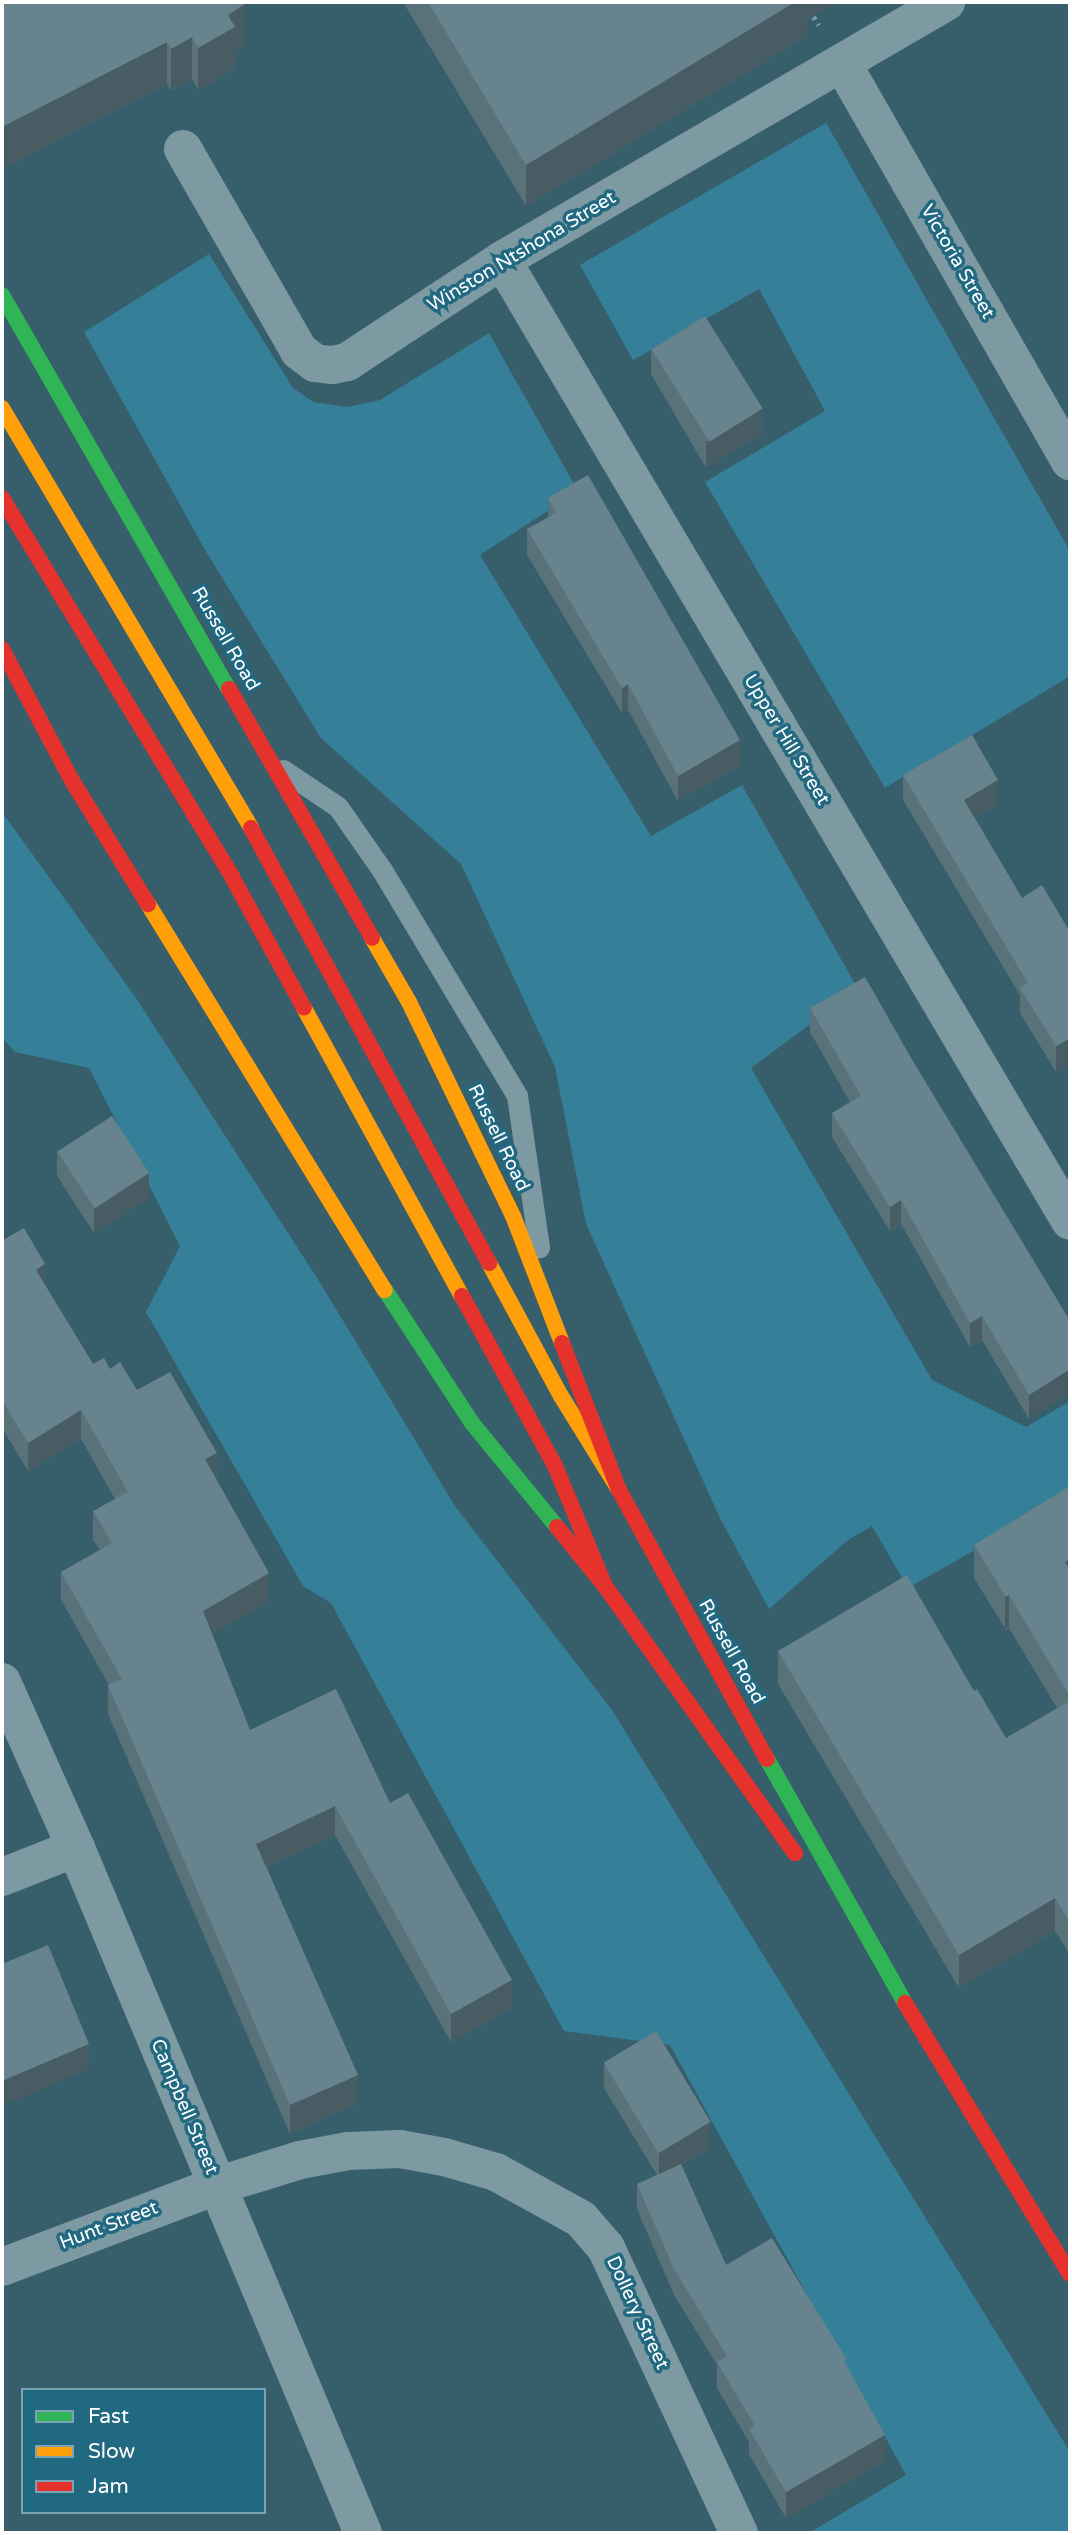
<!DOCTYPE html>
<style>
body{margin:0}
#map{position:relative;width:1072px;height:2535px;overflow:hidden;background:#375e6b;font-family:"Varela Round",sans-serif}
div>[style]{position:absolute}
.green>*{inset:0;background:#357f98}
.path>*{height:4.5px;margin-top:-2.25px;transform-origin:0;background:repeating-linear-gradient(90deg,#7d99a1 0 3.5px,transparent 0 8.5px)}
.lane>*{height:21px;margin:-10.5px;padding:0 10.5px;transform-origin:10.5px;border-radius:10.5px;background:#7d99a1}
.street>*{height:38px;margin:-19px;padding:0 19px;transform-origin:19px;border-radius:19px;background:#7d99a1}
.fast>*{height:16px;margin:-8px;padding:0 8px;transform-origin:8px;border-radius:8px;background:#30b455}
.slow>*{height:16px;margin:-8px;padding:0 8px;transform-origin:8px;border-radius:8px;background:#ff9f0a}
.jam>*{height:16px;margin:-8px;padding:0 8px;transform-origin:8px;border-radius:8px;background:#e5322d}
.wall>*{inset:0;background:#597179;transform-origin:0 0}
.shaded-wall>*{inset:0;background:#485c63;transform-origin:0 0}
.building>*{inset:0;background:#67838d;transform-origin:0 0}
span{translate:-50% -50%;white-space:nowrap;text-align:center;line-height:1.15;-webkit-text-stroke:7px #216881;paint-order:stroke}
.street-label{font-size:19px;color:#fff}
.frame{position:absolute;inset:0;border:4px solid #fff;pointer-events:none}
.legend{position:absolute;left:21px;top:2388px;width:245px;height:126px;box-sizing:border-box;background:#216881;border:2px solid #7aa4b3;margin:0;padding:9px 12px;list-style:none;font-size:21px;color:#fff}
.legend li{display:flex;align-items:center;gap:14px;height:35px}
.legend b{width:35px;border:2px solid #7aa4b3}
</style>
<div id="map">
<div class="green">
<i style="clip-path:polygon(826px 123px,1070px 551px,1070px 676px,885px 788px,705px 482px,825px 411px,759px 289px,633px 360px,580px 265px)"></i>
<i style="clip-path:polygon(209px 254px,293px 388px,313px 402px,347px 407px,380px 400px,489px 333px,578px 491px,480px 555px,651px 836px,742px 785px,858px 989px,751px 1068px,932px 1380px,1026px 1427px,1070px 1401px,1070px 1496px,908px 1588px,872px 1526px,848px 1540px,769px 1609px,720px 1518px,586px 1224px,555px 1067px,461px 864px,321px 738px,205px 550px,84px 332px)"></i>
<i style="clip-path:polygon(2px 812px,136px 998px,319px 1281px,455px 1506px,612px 1710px,1070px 2452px,1070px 2533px,809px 2533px,906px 2475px,670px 2045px,564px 2031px,331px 1603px,303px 1586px,146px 1312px,180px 1246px,89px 1068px,15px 1052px,2px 1038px)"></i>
</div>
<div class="path">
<i style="left:805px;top:2px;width:27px;rotate:59deg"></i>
</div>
<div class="lane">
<i style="left:283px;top:770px;width:66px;rotate:33.9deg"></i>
<i style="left:338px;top:807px;width:77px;rotate:55.1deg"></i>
<i style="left:382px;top:870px;width:263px;rotate:59.1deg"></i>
<i style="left:517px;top:1096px;width:153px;rotate:81.7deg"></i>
</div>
<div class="street">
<i style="left:842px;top:63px;width:459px;rotate:60.2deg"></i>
<i style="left:183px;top:149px;width:233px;rotate:60.1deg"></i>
<i style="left:299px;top:351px;width:20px;rotate:37deg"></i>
<i style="left:315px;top:363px;width:17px;rotate:7deg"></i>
<i style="left:332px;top:365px;width:15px;rotate:-11deg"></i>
<i style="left:347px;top:362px;width:186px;rotate:-33.3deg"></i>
<i style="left:502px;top:260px;width:514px;rotate:-30.16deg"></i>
<i style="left:502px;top:260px;width:1116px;rotate:59.41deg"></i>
<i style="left:2px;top:1682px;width:182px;rotate:66deg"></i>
<i style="left:76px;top:1848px;width:743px;rotate:67.27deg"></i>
<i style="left:2px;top:1877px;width:79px;rotate:-21.4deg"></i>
<i style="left:2px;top:2267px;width:229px;rotate:-20.7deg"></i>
<i style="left:216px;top:2186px;width:88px;rotate:-17.2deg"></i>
<i style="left:300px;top:2160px;width:49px;rotate:-10.6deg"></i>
<i style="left:348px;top:2151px;width:52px;rotate:-2.2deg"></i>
<i style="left:400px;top:2149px;width:45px;rotate:10.3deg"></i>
<i style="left:444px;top:2157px;width:54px;rotate:16.1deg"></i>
<i style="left:496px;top:2172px;width:97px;rotate:28.9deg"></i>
<i style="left:581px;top:2219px;width:38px;rotate:49deg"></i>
<i style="left:606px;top:2248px;width:315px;rotate:65deg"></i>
</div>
<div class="fast">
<i style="left:2px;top:295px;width:455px;rotate:60.1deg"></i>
<i style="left:385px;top:1290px;width:159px;rotate:56.8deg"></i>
<i style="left:472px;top:1423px;width:134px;rotate:50.7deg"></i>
<i style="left:767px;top:1759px;width:280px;rotate:60.5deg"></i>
</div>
<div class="slow">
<i style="left:2px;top:408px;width:488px;rotate:59.3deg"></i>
<i style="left:148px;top:904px;width:453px;rotate:58.5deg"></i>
<i style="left:372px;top:938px;width:74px;rotate:60deg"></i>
<i style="left:409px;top:1002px;width:238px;rotate:64.1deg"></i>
<i style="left:513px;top:1216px;width:136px;rotate:68.9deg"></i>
<i style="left:304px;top:1008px;width:328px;rotate:61.3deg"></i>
<i style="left:489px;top:1263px;width:151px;rotate:61.6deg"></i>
<i style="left:561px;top:1396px;width:110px;rotate:58.3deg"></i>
</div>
<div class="jam">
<i style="left:2px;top:498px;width:443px;rotate:58.7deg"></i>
<i style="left:232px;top:877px;width:149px;rotate:61.2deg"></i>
<i style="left:2px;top:649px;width:147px;rotate:62deg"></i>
<i style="left:71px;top:779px;width:147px;rotate:58.4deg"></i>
<i style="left:229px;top:689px;width:287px;rotate:60.1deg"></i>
<i style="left:251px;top:828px;width:496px;rotate:61.3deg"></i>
<i style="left:462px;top:1296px;width:194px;rotate:61.3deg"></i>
<i style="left:555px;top:1466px;width:130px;rotate:67.4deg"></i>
<i style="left:562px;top:1343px;width:158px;rotate:68.8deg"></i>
<i style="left:619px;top:1490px;width:307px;rotate:61.2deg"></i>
<i style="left:557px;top:1527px;width:76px;rotate:50.9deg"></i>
<i style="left:605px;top:1586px;width:328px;rotate:54.6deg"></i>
<i style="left:905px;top:2003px;width:317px;rotate:58.7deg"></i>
</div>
<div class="wall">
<i style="clip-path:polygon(2px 2px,251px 2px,246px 4px,246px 45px,235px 52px,235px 69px,198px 90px,192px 79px,171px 91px,167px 84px,2px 169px)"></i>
<i style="clip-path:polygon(403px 2px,835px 2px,807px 19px,807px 36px,526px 206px)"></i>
<i style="clip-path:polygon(651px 349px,762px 434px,706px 468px,651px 374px)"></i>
<i style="clip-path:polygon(548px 498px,740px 766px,678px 801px,628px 710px,622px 713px,527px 555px,527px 529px,548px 518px)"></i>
<i style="left:1069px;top:677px;width:1px;height:23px"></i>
<i style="clip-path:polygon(903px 775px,998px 805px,975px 818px,1022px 898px,1070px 932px,1070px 1063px,1056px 1072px,1020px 1013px,1020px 995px,903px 800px)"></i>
<i style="clip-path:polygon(810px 1008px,914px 1063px,1070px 1321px,1070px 1393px,1029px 1419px,982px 1340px,970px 1347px,901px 1224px,890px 1231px,832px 1137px,832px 1113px,850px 1102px,810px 1032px)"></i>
<i style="clip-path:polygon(57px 1151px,149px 1198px,94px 1233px,57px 1176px)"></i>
<i style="clip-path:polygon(2px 1237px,45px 1285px,93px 1364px,110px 1369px,137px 1390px,217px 1480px,269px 1601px,212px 1634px,250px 1730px,390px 1803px,512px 2008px,451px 2042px,335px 1835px,267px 1867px,358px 2103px,290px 2134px,108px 1714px,108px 1685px,109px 1685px,61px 1600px,61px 1572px,100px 1550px,93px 1540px,93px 1511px,115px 1499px,81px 1439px,28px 1471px,2px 1428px)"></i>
<i style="clip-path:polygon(1070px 1486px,1070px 1955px,1055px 1931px,959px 1988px,778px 1684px,778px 1651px,974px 1691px,1006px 1738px,1057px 1708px,1009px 1628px,1006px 1630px,974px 1578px,974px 1545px)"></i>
<i style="clip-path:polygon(604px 2063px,710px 2147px,681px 2165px,726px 2265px,847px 2367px,885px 2461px,786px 2518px,749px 2454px,749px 2442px,717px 2388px,717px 2365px,674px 2295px,637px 2209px,637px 2184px,657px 2175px,604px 2088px)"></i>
</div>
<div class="shaded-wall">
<i style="clip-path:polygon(229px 2px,251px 2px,246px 4px,246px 45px,235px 52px,235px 69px,198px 90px,198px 48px)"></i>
<i style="clip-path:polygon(795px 2px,835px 2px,807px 19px,807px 36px,526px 206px,526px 165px)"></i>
<i style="clip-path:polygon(192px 37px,192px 79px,171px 91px,171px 49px)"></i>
<i style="clip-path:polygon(167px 42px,167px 84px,2px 169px,2px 127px)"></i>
<i style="clip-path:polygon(762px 409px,762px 434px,706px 468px,706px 442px)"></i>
<i style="clip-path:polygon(628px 684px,628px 710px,622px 713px,622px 688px)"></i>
<i style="clip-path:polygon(740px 740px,740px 766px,678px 801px,678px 776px)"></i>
<i style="clip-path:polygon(998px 780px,998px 805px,964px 825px,964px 800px)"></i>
<i style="clip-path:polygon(1070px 1038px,1070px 1063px,1056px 1072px,1056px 1046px)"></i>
<i style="clip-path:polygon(149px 1173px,149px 1198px,94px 1233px,94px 1208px)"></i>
<i style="clip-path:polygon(901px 1200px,901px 1224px,890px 1231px,890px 1207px)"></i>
<i style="clip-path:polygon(45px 1264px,45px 1293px,36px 1270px)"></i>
<i style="clip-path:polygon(982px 1316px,982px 1340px,970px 1347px,970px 1323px)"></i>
<i style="clip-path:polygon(1070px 1369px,1070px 1393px,1029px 1419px,1029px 1395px)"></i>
<i style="clip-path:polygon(81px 1410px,81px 1439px,28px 1471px,28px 1443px)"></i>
<i style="clip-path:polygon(217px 1453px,217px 1481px,205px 1459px)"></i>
<i style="clip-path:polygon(1070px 1559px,1070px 1592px,1065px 1562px)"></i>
<i style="clip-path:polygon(269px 1573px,269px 1601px,203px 1640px,203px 1611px)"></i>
<i style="left:1009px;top:1595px;width:33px;height:4px;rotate:90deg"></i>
<i style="clip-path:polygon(335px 1806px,335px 1835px,256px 1872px,256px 1844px)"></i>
<i style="clip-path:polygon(1055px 1898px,1055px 1931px,959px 1988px,959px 1955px)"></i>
<i style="clip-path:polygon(512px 1980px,512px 2008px,451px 2042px,451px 2014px)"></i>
<i style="clip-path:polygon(89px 2044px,89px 2069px,2px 2106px,2px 2081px)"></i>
<i style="clip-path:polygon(358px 2075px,358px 2103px,290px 2134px,290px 2105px)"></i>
<i style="clip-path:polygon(710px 2122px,710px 2147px,659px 2178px,659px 2153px)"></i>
<i style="clip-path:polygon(885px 2435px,885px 2461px,786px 2518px,786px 2492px)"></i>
</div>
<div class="building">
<i style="clip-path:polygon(2px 2px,245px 2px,246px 3px,228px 15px,235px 27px,198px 48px,192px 37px,171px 49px,167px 42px,2px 127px)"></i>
<i style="clip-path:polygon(428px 2px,795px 2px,526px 165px)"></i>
<i style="left:705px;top:316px;width:109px;height:63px;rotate:58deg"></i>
<i style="clip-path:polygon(588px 475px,740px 740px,678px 776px,628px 684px,622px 688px,527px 529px,556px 513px,548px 498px)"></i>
<i style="clip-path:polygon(972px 735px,998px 780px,964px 800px,1022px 898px,1042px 885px,1070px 932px,1070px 1038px,1056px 1046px,1020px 988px,1028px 983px,903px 775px)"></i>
<i style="clip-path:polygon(865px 977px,914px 1063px,1070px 1321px,1070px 1369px,1029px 1395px,982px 1316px,970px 1323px,901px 1200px,890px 1207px,832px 1113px,861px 1096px,810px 1008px)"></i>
<i style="left:112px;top:1116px;width:68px;height:65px;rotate:57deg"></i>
<i style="clip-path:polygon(24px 1228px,45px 1264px,36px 1270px,93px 1364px,104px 1358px,110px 1369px,120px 1362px,137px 1390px,170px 1372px,217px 1453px,205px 1459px,269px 1573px,203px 1611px,250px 1730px,336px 1689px,390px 1803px,408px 1793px,512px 1980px,451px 2014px,335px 1806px,256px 1844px,358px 2075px,290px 2105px,108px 1685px,122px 1679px,61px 1572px,112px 1543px,93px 1511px,128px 1492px,81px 1410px,28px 1443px,2px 1400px,2px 1237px,3px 1240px)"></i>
<i style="clip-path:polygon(1070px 1486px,1070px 1559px,1065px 1562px,1070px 1570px,1070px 1697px,1009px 1595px,1006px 1597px,974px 1545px)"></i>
<i style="clip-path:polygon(907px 1575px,974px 1691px,977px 1689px,1006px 1738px,1070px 1701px,1070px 1923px,1055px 1898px,959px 1955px,778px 1651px)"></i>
<i style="clip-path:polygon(48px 1945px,89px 2044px,2px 2081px,2px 1964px)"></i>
<i style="left:656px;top:2031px;width:106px;height:61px;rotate:59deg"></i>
<i style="clip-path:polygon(681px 2164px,726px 2265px,772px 2238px,847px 2360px,844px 2361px,885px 2435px,786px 2492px,749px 2429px,755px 2426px,717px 2362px,727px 2356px,674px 2269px,637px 2184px)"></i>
</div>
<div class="street-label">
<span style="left:522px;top:252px;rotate:-31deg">Winston Ntshona Street</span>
<span style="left:957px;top:262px;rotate:60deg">Victoria Street</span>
<span style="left:225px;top:639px;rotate:60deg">Russell Road</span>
<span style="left:786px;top:740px;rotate:59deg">Upper Hill Street</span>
<span style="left:498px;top:1138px;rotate:64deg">Russell Road</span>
<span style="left:731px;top:1652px;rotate:61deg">Russell Road</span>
<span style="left:184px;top:2107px;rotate:67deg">Campbell Street</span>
<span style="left:109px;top:2226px;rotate:-21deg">Hunt Street</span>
<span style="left:637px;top:2313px;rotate:65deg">Dollery Street</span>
</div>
<div class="frame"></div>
<ul class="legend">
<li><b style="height:9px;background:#30b455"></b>Fast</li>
<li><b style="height:9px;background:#ff9f0a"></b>Slow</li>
<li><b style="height:9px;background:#e5322d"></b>Jam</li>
</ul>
</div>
